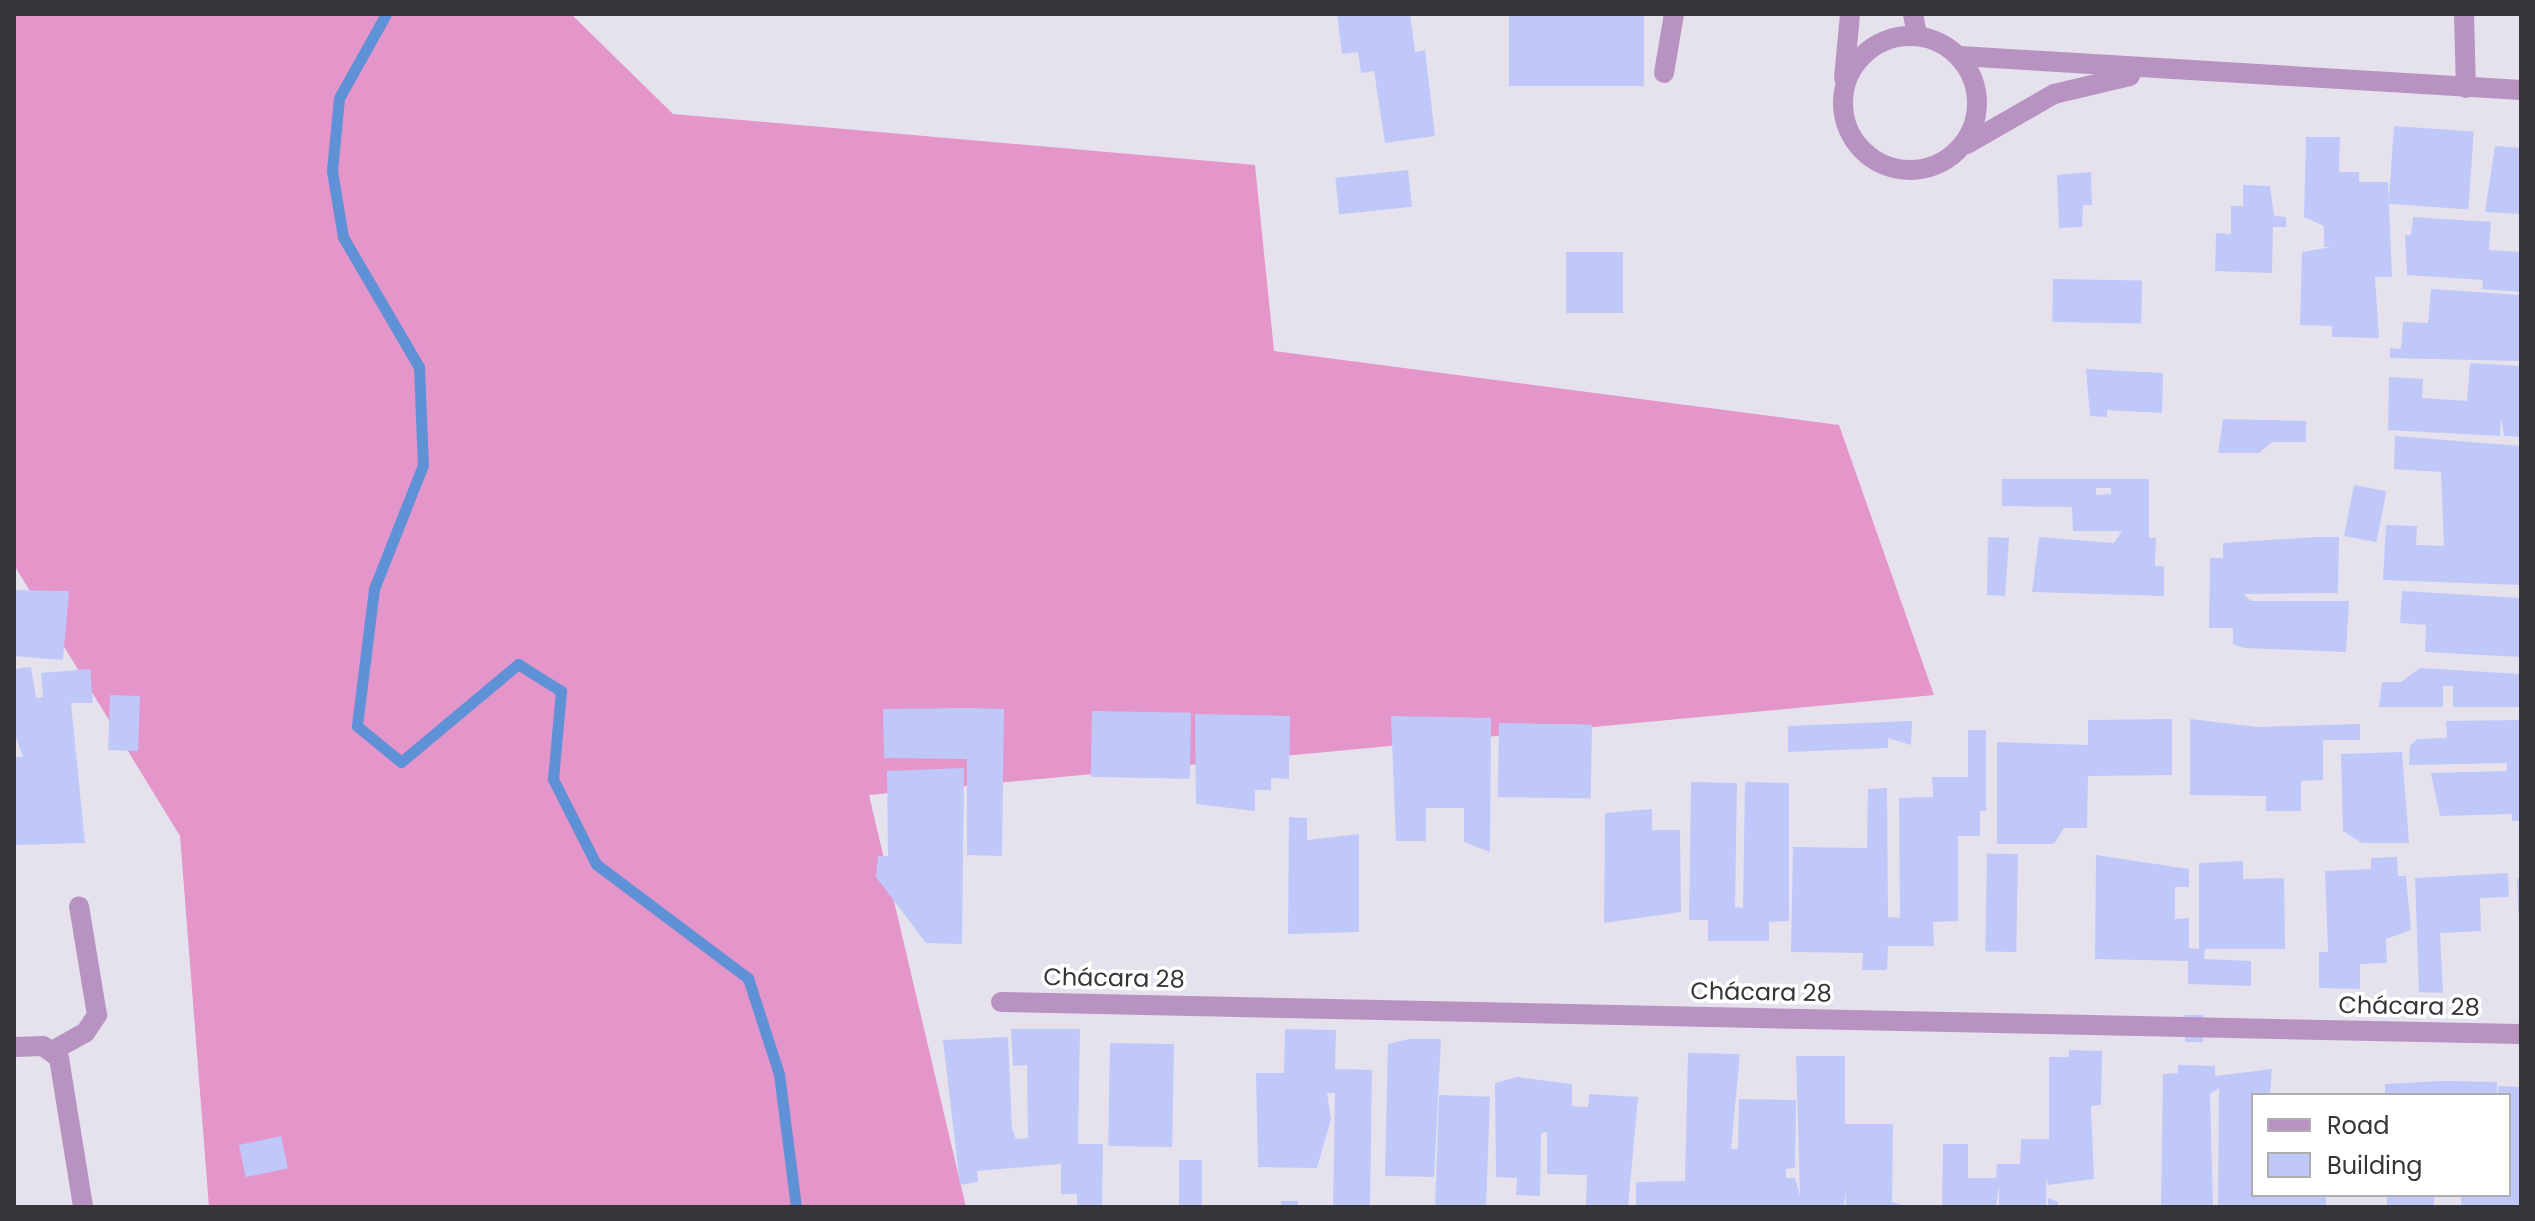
<!DOCTYPE html>
<meta charset="utf-8">
<style>
body{margin:0}
#map{position:relative;width:2535px;height:1221px;overflow:hidden;background:#e5e2ee;font-family:Poppins,sans-serif}
div>[style]{position:absolute}
.forest>*{inset:0;background:#e495ca}
.stream>*{height:11px;margin:-5.5px;padding:0 5.5px;transform-origin:5.5px;border-radius:5.5px;background:#5e91d5}
.building>*{inset:0;background:#bfc8f9;transform-origin:0 0}
.minor>*{height:20px;margin:-10px;padding:0 10px;transform-origin:10px;border-radius:10px;background:#b893c2}
.minor>.ring{margin:-10px;padding:0;box-sizing:content-box;background:none;border:20px solid #b893c2;border-radius:50%}
span{translate:-50% -50%;white-space:nowrap;text-align:center;line-height:1.15;-webkit-text-stroke:7px #fff;paint-order:stroke}
.street-label{font-size:24px;color:#353439}
.frame{position:absolute;inset:0;border:16px solid #353439;pointer-events:none}
.legend{position:absolute;left:2251px;top:1093px;width:260px;height:104px;box-sizing:border-box;background:#fff;border:2px solid #aeaeb0;margin:0;padding:10px 14px;list-style:none;font-size:24px;color:#353439}
.legend li{display:flex;align-items:center;gap:16px;height:40px}
.legend b{width:40px;border:2px solid #aeaeb0}
</style>
<div id="map">
<div class="forest">
<i style="clip-path:polygon(14px 14px,571px 14px,673px 114px,1255px 165px,1274px 351px,1839px 425px,1934px 695px,869px 795px,966px 1207px,209px 1207px,180px 836px,14px 565px)"></i>
</div>
<div class="stream">
<i style="left:386px;top:14px;width:96px;rotate:119.2deg"></i>
<i style="left:339px;top:98px;width:73px;rotate:95.5deg"></i>
<i style="left:332px;top:171px;width:67px;rotate:80.5deg"></i>
<i style="left:343px;top:237px;width:151px;rotate:59.7deg"></i>
<i style="left:419px;top:367px;width:98px;rotate:87.7deg"></i>
<i style="left:423px;top:465px;width:133px;rotate:111.6deg"></i>
<i style="left:374px;top:589px;width:138px;rotate:97.1deg"></i>
<i style="left:357px;top:726px;width:57px;rotate:39.3deg"></i>
<i style="left:401px;top:762px;width:153px;rotate:-39.9deg"></i>
<i style="left:518px;top:664px;width:51px;rotate:32.1deg"></i>
<i style="left:561px;top:691px;width:88px;rotate:95.2deg"></i>
<i style="left:553px;top:779px;width:95px;rotate:63.2deg"></i>
<i style="left:596px;top:864px;width:190px;rotate:36.9deg"></i>
<i style="left:748px;top:978px;width:101px;rotate:72.1deg"></i>
<i style="left:779px;top:1074px;width:134px;rotate:82.7deg"></i>
</div>
<div class="building">
<i style="clip-path:polygon(1337px 14px,1410px 14px,1415px 52px,1425px 50px,1435px 136px,1385px 143px,1374px 71px,1361px 73px,1358px 52px,1342px 54px)"></i>
<i style="left:1509px;top:14px;width:135px;height:72px"></i>
<i style="left:2394px;top:126px;width:80px;height:78px;rotate:4deg"></i>
<i style="clip-path:polygon(2306px 137px,2340px 137px,2339px 172px,2359px 172px,2359px 182px,2388px 182px,2392px 277px,2375px 277px,2379px 338px,2332px 337px,2332px 326px,2300px 325px,2302px 252px,2331px 247px,2324px 247px,2324px 226px,2304px 217px)"></i>
<i style="clip-path:polygon(2495px 146px,2521px 148px,2521px 214px,2485px 212px)"></i>
<i style="left:1408px;top:170px;width:37px;height:73px;rotate:84deg"></i>
<i style="clip-path:polygon(2091px 172px,2092px 205px,2083px 205px,2082px 227px,2059px 228px,2057px 175px)"></i>
<i style="clip-path:polygon(2243px 185px,2270px 186px,2274px 216px,2286px 217px,2286px 227px,2273px 227px,2272px 273px,2215px 271px,2216px 233px,2231px 234px,2231px 206px,2243px 206px)"></i>
<i style="clip-path:polygon(2413px 217px,2491px 222px,2489px 250px,2521px 252px,2521px 292px,2482px 289px,2483px 280px,2407px 275px,2405px 235px,2411px 235px)"></i>
<i style="left:1566px;top:252px;width:57px;height:61px"></i>
<i style="left:2053px;top:279px;width:89px;height:43px;rotate:1deg"></i>
<i style="clip-path:polygon(2431px 289px,2521px 295px,2521px 361px,2390px 358px,2390px 348px,2401px 349px,2403px 322px,2428px 323px)"></i>
<i style="clip-path:polygon(2470px 363px,2521px 366px,2521px 437px,2504px 436px,2501px 417px,2500px 436px,2388px 430px,2389px 377px,2423px 379px,2422px 398px,2467px 401px)"></i>
<i style="clip-path:polygon(2086px 369px,2163px 373px,2162px 413px,2107px 410px,2107px 417px,2090px 416px)"></i>
<i style="clip-path:polygon(2223px 419px,2306px 421px,2306px 442px,2272px 442px,2259px 453px,2218px 453px)"></i>
<i style="clip-path:polygon(2395px 436px,2521px 446px,2521px 585px,2383px 580px,2386px 525px,2417px 526px,2416px 545px,2444px 546px,2441px 472px,2394px 469px)"></i>
<i style="clip-path:polygon(evenodd,2002px 479px,2149px 479px,2149px 538px,2156px 538px,2155px 566px,2164px 566px,2164px 596px,2032px 592px,2039px 537px,2114px 543px,2122px 531px,2073px 531px,2072px 507px,2002px 506px,2002px 479px,2096px 488px,2111px 488px,2111px 494px,2096px 495px,2096px 488px)"></i>
<i style="left:2354px;top:485px;width:33px;height:52px;rotate:11deg"></i>
<i style="clip-path:polygon(1988px 537px,2009px 538px,2005px 596px,1987px 595px)"></i>
<i style="clip-path:polygon(2317px 537px,2339px 537px,2338px 593px,2243px 594px,2251px 601px,2349px 601px,2346px 652px,2245px 648px,2233px 644px,2233px 628px,2209px 628px,2210px 558px,2223px 558px,2223px 543px)"></i>
<i style="clip-path:polygon(14px 590px,69px 591px,63px 660px,14px 656px)"></i>
<i style="clip-path:polygon(2402px 591px,2521px 598px,2521px 657px,2425px 652px,2426px 625px,2400px 623px)"></i>
<i style="clip-path:polygon(31px 667px,36px 698px,43px 697px,41px 673px,90px 669px,93px 703px,71px 703px,85px 843px,16px 845px,14px 757px,23px 757px,14px 732px,14px 669px)"></i>
<i style="clip-path:polygon(2420px 668px,2521px 674px,2521px 707px,2453px 707px,2453px 686px,2443px 686px,2443px 707px,2379px 707px,2382px 682px,2401px 682px)"></i>
<i style="left:110px;top:695px;width:30px;height:55px;rotate:2deg"></i>
<i style="clip-path:polygon(968px 708px,1004px 709px,1002px 856px,967px 855px,967px 759px,884px 758px,883px 709px)"></i>
<i style="left:1092px;top:711px;width:99px;height:66px;rotate:1deg"></i>
<i style="clip-path:polygon(1195px 714px,1290px 716px,1289px 779px,1271px 778px,1271px 790px,1255px 790px,1255px 811px,1196px 804px)"></i>
<i style="clip-path:polygon(1391px 716px,1491px 718px,1490px 852px,1464px 842px,1464px 808px,1426px 808px,1426px 841px,1396px 841px)"></i>
<i style="clip-path:polygon(2172px 719px,2172px 775px,2088px 776px,2087px 828px,2064px 828px,2054px 844px,1997px 844px,1997px 742px,2088px 745px,2088px 720px)"></i>
<i style="clip-path:polygon(2190px 719px,2258px 727px,2360px 724px,2360px 740px,2323px 740px,2323px 780px,2301px 781px,2301px 811px,2266px 811px,2266px 796px,2190px 795px)"></i>
<i style="clip-path:polygon(2521px 720px,2521px 821px,2512px 821px,2512px 814px,2440px 816px,2431px 773px,2507px 771px,2507px 763px,2409px 765px,2410px 746px,2417px 739px,2447px 738px,2446px 721px)"></i>
<i style="clip-path:polygon(1912px 721px,1911px 745px,1888px 738px,1888px 748px,1788px 752px,1788px 726px)"></i>
<i style="left:1499px;top:723px;width:93px;height:74px;rotate:1deg"></i>
<i style="clip-path:polygon(1968px 730px,1986px 730px,1986px 811px,1980px 811px,1980px 836px,1958px 836px,1958px 921px,1933px 922px,1934px 946px,1888px 946px,1887px 970px,1862px 970px,1863px 953px,1791px 952px,1793px 847px,1867px 848px,1868px 789px,1887px 788px,1888px 917px,1900px 918px,1899px 798px,1933px 797px,1932px 777px,1968px 777px)"></i>
<i style="clip-path:polygon(2402px 752px,2409px 843px,2362px 843px,2343px 831px,2341px 754px)"></i>
<i style="clip-path:polygon(964px 768px,962px 944px,926px 943px,876px 877px,878px 856px,888px 856px,887px 771px)"></i>
<i style="clip-path:polygon(1691px 782px,1737px 783px,1735px 907px,1743px 908px,1745px 782px,1789px 783px,1789px 921px,1769px 922px,1769px 941px,1708px 941px,1708px 920px,1689px 920px)"></i>
<i style="clip-path:polygon(1652px 809px,1652px 830px,1680px 830px,1681px 912px,1604px 923px,1605px 813px)"></i>
<i style="clip-path:polygon(1289px 817px,1307px 818px,1307px 840px,1359px 834px,1359px 932px,1288px 934px)"></i>
<i style="left:2018px;top:854px;width:98px;height:31px;rotate:91deg"></i>
<i style="clip-path:polygon(2096px 855px,2189px 869px,2189px 887px,2175px 887px,2175px 919px,2189px 918px,2189px 948px,2199px 949px,2199px 863px,2243px 861px,2243px 879px,2284px 878px,2285px 949px,2205px 949px,2204px 959px,2251px 961px,2251px 986px,2188px 984px,2188px 961px,2095px 959px)"></i>
<i style="clip-path:polygon(2397px 857px,2398px 876px,2406px 876px,2411px 930px,2386px 939px,2387px 963px,2360px 964px,2360px 989px,2319px 988px,2319px 952px,2328px 952px,2325px 871px,2371px 869px,2371px 858px)"></i>
<i style="clip-path:polygon(2508px 873px,2509px 897px,2480px 898px,2481px 931px,2440px 933px,2443px 993px,2419px 992px,2415px 878px)"></i>
<i style="clip-path:polygon(2517px 879px,2521px 879px,2521px 913px,2518px 913px)"></i>
<i style="left:2185px;top:1015px;width:18px;height:27px"></i>
<i style="clip-path:polygon(1011px 1029px,1080px 1029px,1078px 1144px,1103px 1144px,1102px 1207px,1077px 1207px,1077px 1194px,1061px 1194px,1061px 1164px,977px 1171px,978px 1182px,960px 1185px,943px 1040px,1008px 1037px,1012px 1128px,1016px 1139px,1028px 1138px,1027px 1065px,1013px 1066px)"></i>
<i style="clip-path:polygon(1285px 1029px,1336px 1030px,1335px 1069px,1372px 1070px,1370px 1207px,1333px 1207px,1335px 1093px,1327px 1093px,1331px 1119px,1317px 1168px,1258px 1167px,1256px 1073px,1284px 1073px)"></i>
<i style="clip-path:polygon(1409px 1039px,1441px 1039px,1434px 1177px,1385px 1176px,1388px 1044px)"></i>
<i style="left:1110px;top:1043px;width:64px;height:103px;rotate:1deg"></i>
<i style="clip-path:polygon(2069px 1050px,2102px 1051px,2101px 1105px,2091px 1106px,2094px 1179px,2048px 1185px,2046px 1177px,2046px 1207px,1999px 1207px,1999px 1184px,1996px 1207px,1942px 1207px,1943px 1144px,1968px 1144px,1968px 1178px,1996px 1178px,1997px 1164px,2020px 1164px,2021px 1139px,2049px 1139px,2049px 1057px,2069px 1057px)"></i>
<i style="clip-path:polygon(1688px 1053px,1740px 1054px,1731px 1149px,1738px 1149px,1739px 1099px,1796px 1100px,1795px 1168px,1786px 1169px,1786px 1178px,1795px 1178px,1800px 1196px,1796px 1056px,1845px 1056px,1845px 1124px,1893px 1124px,1892px 1202px,1910px 1207px,1846px 1207px,1846px 1191px,1844px 1207px,1636px 1207px,1636px 1182px,1685px 1181px)"></i>
<i style="clip-path:polygon(2178px 1065px,2215px 1066px,2215px 1076px,2272px 1069px,2270px 1095px,2253px 1095px,2253px 1195px,2326px 1195px,2326px 1207px,2218px 1207px,2219px 1088px,2210px 1094px,2213px 1207px,2161px 1207px,2163px 1074px,2178px 1073px)"></i>
<i style="clip-path:polygon(1517px 1077px,1572px 1084px,1572px 1106px,1588px 1107px,1589px 1094px,1638px 1097px,1628px 1207px,1586px 1207px,1587px 1175px,1547px 1174px,1547px 1132px,1541px 1133px,1540px 1196px,1516px 1195px,1517px 1178px,1496px 1177px,1495px 1083px)"></i>
<i style="clip-path:polygon(2442px 1081px,2497px 1082px,2497px 1095px,2385px 1095px,2385px 1084px)"></i>
<i style="clip-path:polygon(2498px 1086px,2521px 1087px,2521px 1207px,2461px 1207px,2461px 1195px,2509px 1195px,2509px 1095px,2498px 1095px)"></i>
<i style="left:1439px;top:1095px;width:51px;height:112px;rotate:2deg"></i>
<i style="left:281px;top:1136px;width:33px;height:43px;rotate:78deg"></i>
<i style="left:1179px;top:1160px;width:23px;height:47px"></i>
<i style="left:2387px;top:1195px;width:47px;height:12px"></i>
<i style="clip-path:polygon(2048px 1198px,2058px 1202px,2058px 1207px,2048px 1207px)"></i>
<i style="left:1281px;top:1201px;width:17px;height:6px"></i>
</div>
<div class="minor">
<i style="left:1913px;top:14px;width:21px;rotate:79deg"></i>
<i style="left:2464px;top:14px;width:74px;rotate:88.5deg"></i>
<i class="ring" style="left:1843px;top:36px;width:114px;height:114px"></i>
<i style="left:1960px;top:56px;width:562px;rotate:3.47deg"></i>
<i style="left:1664px;top:73px;width:60px;rotate:-80.4deg"></i>
<i style="left:1844px;top:78px;width:64px;rotate:-84.6deg"></i>
<i style="left:1967px;top:144px;width:100px;rotate:-29.9deg"></i>
<i style="left:2054px;top:94px;width:78px;rotate:-13.3deg"></i>
<i style="left:1001px;top:1002px;width:1520px;rotate:1.21deg"></i>
<i style="left:14px;top:1047px;width:29px;rotate:-2deg"></i>
<i style="left:43px;top:1046px;width:20px;rotate:37deg"></i>
<i style="left:59px;top:1058px;width:151px;rotate:80.8deg"></i>
<i style="left:52px;top:1051px;width:38px;rotate:-29deg"></i>
<i style="left:85px;top:1033px;width:22px;rotate:-56deg"></i>
<i style="left:97px;top:1015px;width:110px;rotate:-99.4deg"></i>
</div>
<div class="street-label">
<span style="left:1114px;top:978px;rotate:1deg">Chácara 28</span>
<span style="left:1761px;top:992px;rotate:1deg">Chácara 28</span>
<span style="left:2409px;top:1006px;rotate:1deg">Chácara 28</span>
</div>
<div class="frame"></div>
<ul class="legend">
<li><b style="height:10px;background:#b893c2"></b>Road</li>
<li><b style="height:22px;background:#bfc8f9"></b>Building</li>
</ul>
</div>
